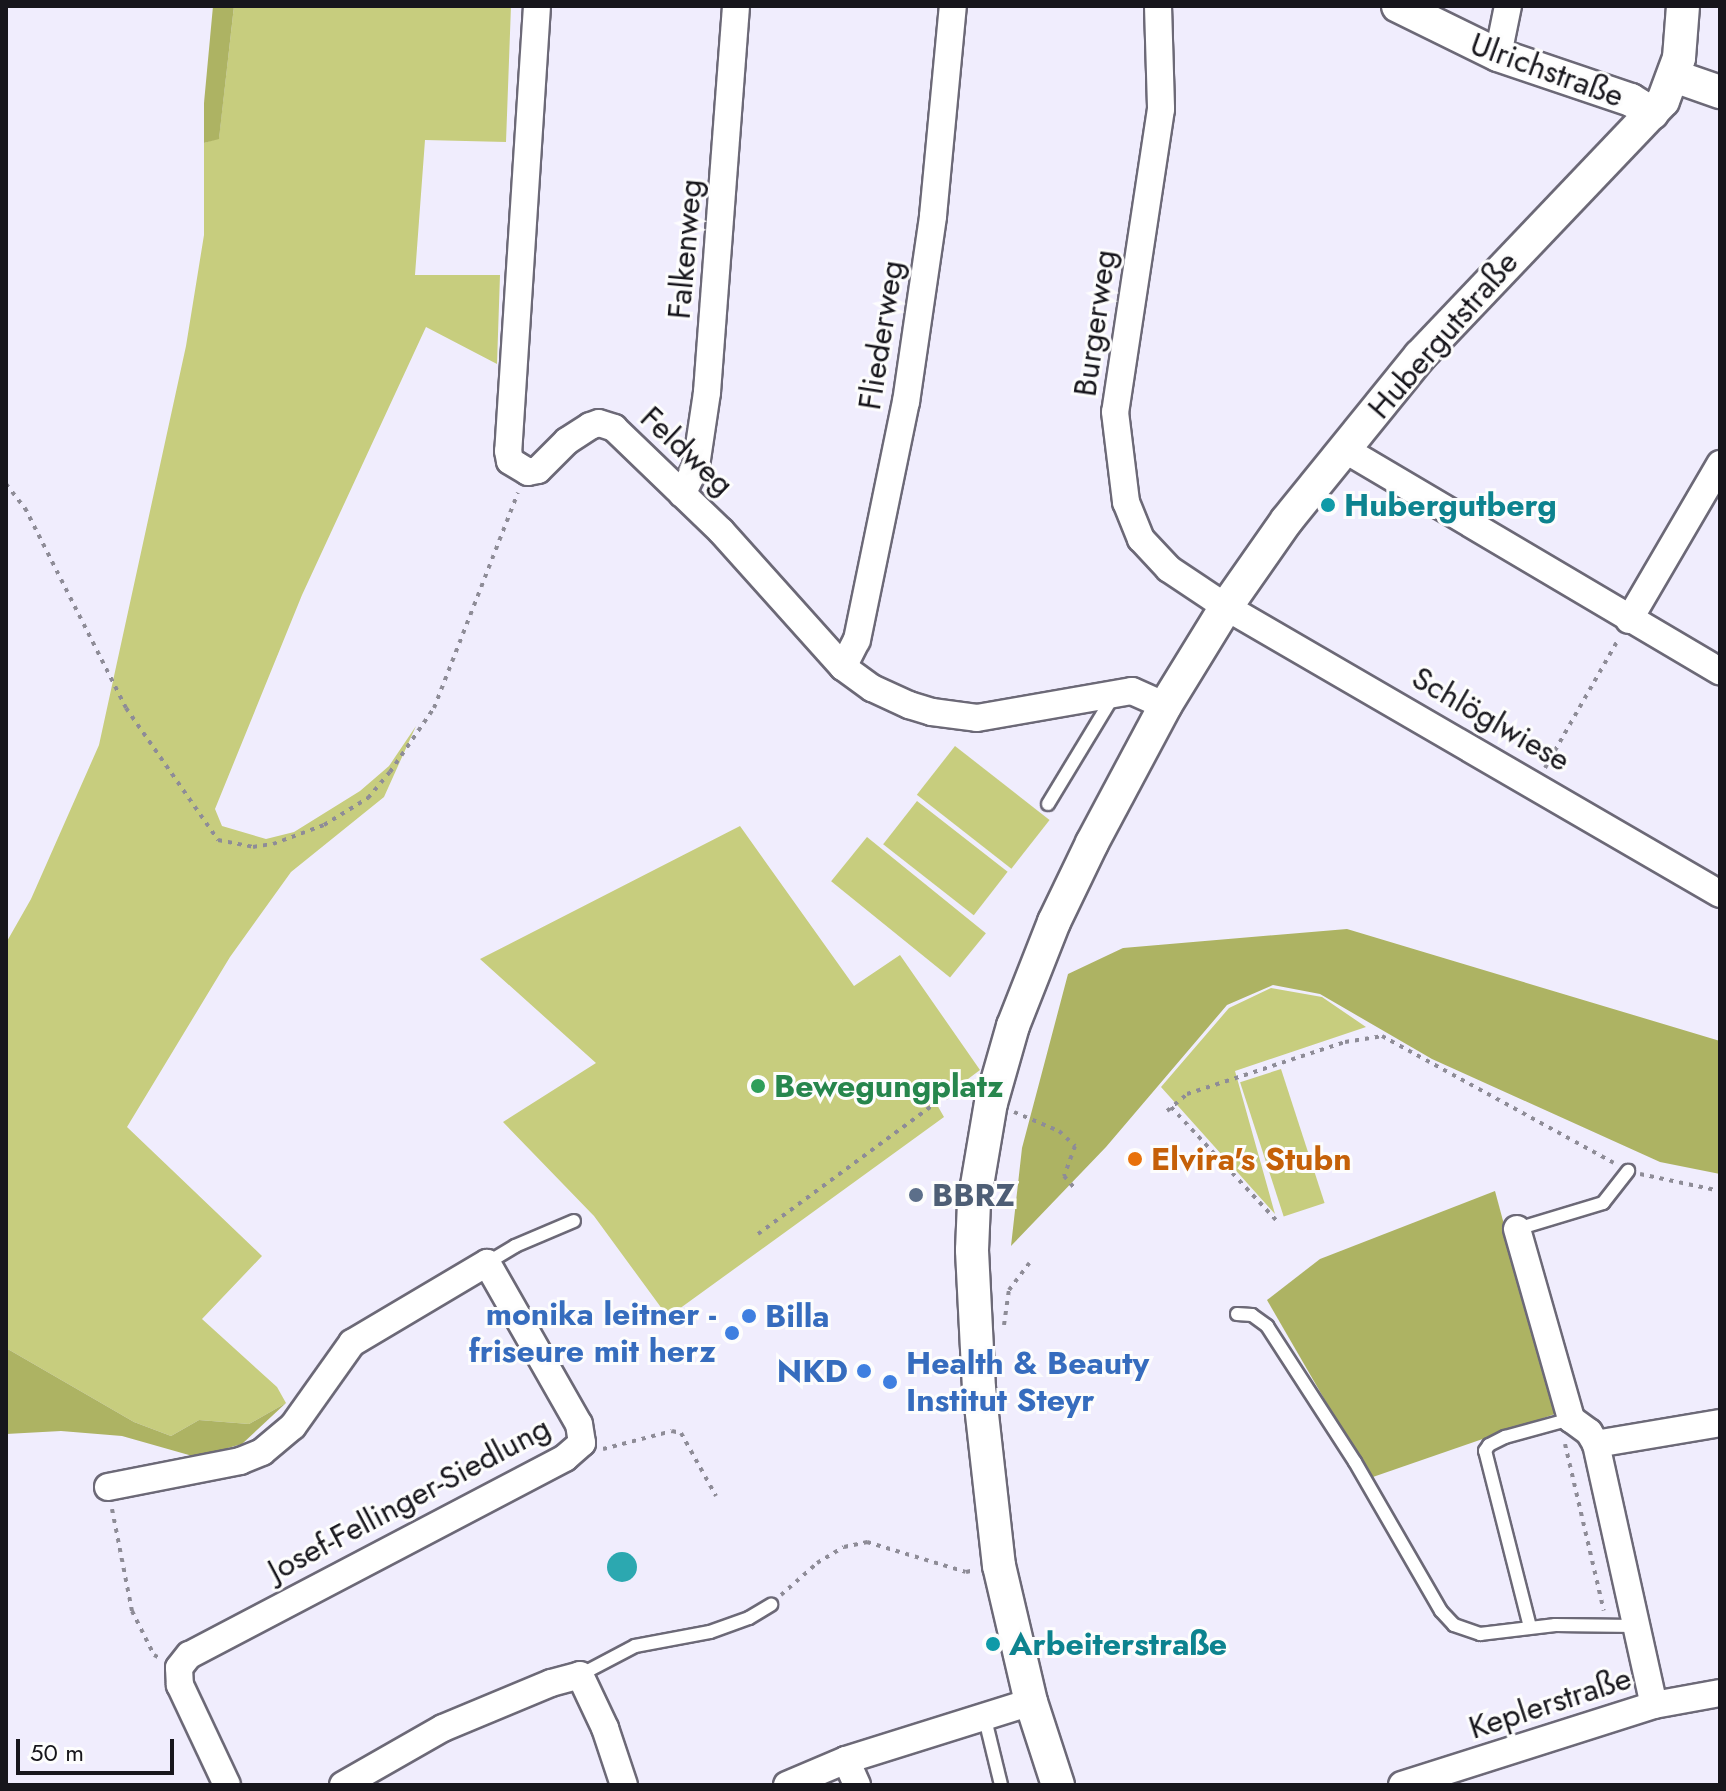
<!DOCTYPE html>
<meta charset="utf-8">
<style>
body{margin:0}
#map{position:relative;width:1726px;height:1791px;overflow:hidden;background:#f0edfd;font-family:Jost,sans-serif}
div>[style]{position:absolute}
.green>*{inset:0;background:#c7cd7e;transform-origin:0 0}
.forest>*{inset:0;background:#adb363}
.water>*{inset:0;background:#2ca8b0}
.round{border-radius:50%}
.path>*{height:4px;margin-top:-2px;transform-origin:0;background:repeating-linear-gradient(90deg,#8e8c97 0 4px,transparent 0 10px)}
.roads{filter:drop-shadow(2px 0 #6c6977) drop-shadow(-2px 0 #6c6977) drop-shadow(0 2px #6c6977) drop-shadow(0 -2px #6c6977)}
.service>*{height:12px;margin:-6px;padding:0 6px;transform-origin:6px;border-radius:6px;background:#fff}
.minor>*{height:26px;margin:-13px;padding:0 13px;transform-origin:13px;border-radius:13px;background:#fff}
.tertiary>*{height:32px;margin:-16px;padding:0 16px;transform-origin:16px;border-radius:16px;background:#fff}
.dots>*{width:22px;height:22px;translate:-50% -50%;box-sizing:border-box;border:4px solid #fdfdfd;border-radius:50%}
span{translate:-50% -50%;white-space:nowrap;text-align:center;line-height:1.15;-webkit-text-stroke:6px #fdfdfd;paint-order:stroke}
.street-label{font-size:32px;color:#17161c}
.culture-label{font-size:32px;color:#0d838f;font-weight:700}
.left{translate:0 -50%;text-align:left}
.leisure-label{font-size:32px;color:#27864d;font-weight:700}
.food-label{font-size:32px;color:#c56008;font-weight:700}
.service-label{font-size:32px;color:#4e5e75;font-weight:700}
.shop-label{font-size:32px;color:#366cbe;font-weight:700}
.right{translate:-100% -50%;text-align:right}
.frame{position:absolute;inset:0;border:8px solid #17161c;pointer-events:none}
.scale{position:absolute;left:16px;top:1739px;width:158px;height:36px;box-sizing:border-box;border:4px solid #17161c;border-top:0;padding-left:10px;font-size:24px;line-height:28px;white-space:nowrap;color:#17161c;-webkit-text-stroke:6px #fdfdfd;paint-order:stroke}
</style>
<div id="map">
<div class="green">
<i style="clip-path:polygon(234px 6px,511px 6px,506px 142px,425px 140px,415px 275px,500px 275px,497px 364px,426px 327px,302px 595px,215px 809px,222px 826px,266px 839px,294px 832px,360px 791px,389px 766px,416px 726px,384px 797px,291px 872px,230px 957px,127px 1127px,262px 1256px,202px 1319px,277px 1387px,286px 1403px,249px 1424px,199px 1420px,171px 1436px,134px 1422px,6px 1348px,6px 943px,31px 899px,99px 745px,186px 346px,204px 235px,204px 143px,219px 138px)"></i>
<i style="left:955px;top:746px;width:120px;height:62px;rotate:38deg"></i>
<i style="left:917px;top:801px;width:115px;height:55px;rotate:38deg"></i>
<i style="clip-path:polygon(740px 826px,854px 986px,900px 955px,980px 1070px,936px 1103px,944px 1117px,668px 1317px,594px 1216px,503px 1122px,596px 1063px,480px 959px)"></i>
<i style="left:867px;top:837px;width:153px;height:57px;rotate:39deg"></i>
<i style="clip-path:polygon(1271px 988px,1322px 997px,1366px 1027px,1235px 1071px,1275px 1214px,1161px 1087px,1229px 1008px)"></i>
<i style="left:1281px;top:1069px;width:141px;height:43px;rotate:72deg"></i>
</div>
<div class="forest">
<i style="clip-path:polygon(213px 6px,234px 6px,219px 139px,204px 143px,204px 103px)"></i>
<i style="clip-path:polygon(1347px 929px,1720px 1041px,1720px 1174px,1660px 1162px,1432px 1059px,1320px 994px,1273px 985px,1227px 1005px,1106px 1147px,1011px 1246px,1022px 1148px,1068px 974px,1123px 948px)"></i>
<i style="clip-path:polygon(1495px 1191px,1555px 1414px,1370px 1478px,1267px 1300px,1320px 1259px)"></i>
<i style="clip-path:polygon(6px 1348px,134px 1422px,171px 1436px,199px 1420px,249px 1424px,286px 1403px,242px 1444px,196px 1457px,122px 1436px,61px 1431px,6px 1434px)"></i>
</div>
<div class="water">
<i class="round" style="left:607px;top:1552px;width:30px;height:30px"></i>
</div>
<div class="path">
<i style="left:6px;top:484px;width:31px;rotate:52deg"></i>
<i style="left:25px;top:508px;width:224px;rotate:63.2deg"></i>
<i style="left:126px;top:708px;width:161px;rotate:55.1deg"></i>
<i style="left:218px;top:840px;width:36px;rotate:11deg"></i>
<i style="left:253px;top:847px;width:20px;rotate:-9deg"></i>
<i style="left:273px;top:844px;width:54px;rotate:-20.4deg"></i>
<i style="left:324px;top:825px;width:52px;rotate:-31.5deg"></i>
<i style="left:368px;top:798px;width:34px;rotate:-50deg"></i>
<i style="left:390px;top:772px;width:78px;rotate:-55.5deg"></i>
<i style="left:434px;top:708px;width:231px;rotate:-68.7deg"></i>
<i style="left:1545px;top:768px;width:147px;rotate:-60.3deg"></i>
<i style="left:1171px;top:1107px;width:154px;rotate:47.1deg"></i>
<i style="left:1167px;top:1111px;width:26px;rotate:-40deg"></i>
<i style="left:1187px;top:1094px;width:166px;rotate:-18.2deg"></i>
<i style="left:1345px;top:1042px;width:37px;rotate:-9deg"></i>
<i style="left:1382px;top:1036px;width:264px;rotate:28.7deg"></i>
<i style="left:1014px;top:1112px;width:49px;rotate:22.9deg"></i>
<i style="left:1059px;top:1131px;width:22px;rotate:43deg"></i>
<i style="left:1075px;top:1146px;width:32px;rotate:110deg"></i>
<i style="left:1064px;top:1176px;width:18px;rotate:49deg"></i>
<i style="left:1640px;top:1174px;width:82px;rotate:12deg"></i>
<i style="left:758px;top:1234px;width:221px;rotate:-36.4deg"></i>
<i style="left:936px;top:1103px;width:29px;rotate:-27deg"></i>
<i style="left:962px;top:1090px;width:8px;rotate:23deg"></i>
<i style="left:1004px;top:1325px;width:35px;rotate:-82deg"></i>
<i style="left:1009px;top:1290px;width:34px;rotate:-53deg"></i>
<i style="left:1565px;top:1444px;width:171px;rotate:76.9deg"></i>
<i style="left:603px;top:1449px;width:71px;rotate:-14.6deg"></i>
<i style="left:672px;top:1431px;width:9px;rotate:13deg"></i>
<i style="left:681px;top:1433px;width:72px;rotate:60.9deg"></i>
<i style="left:112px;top:1509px;width:104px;rotate:78.9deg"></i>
<i style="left:132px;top:1611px;width:49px;rotate:63.4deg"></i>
<i style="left:154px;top:1655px;width:7px;rotate:27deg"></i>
<i style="left:781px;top:1595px;width:48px;rotate:-41.6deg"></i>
<i style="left:817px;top:1563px;width:31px;rotate:-31deg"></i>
<i style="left:844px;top:1547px;width:24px;rotate:-12deg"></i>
<i style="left:867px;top:1542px;width:103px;rotate:16.9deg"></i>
<i style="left:966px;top:1572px;width:9px;rotate:-13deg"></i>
</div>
<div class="roads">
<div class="service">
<i style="left:1048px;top:804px;width:127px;rotate:-58.8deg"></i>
<i style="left:1517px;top:1229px;width:90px;rotate:-16.8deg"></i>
<i style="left:1603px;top:1203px;width:41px;rotate:-52deg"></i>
<i style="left:487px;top:1263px;width:33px;rotate:-31deg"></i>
<i style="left:515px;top:1246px;width:64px;rotate:-23deg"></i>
<i style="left:1237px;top:1314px;width:15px;rotate:4deg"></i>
<i style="left:1252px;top:1315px;width:19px;rotate:36deg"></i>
<i style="left:1267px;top:1326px;width:162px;rotate:57.1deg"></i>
<i style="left:1355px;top:1462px;width:172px;rotate:60deg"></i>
<i style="left:1441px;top:1611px;width:19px;rotate:47deg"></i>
<i style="left:1454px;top:1625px;width:28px;rotate:19deg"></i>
<i style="left:1480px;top:1634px;width:76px;rotate:-6.8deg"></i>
<i style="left:1555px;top:1625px;width:80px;rotate:0.7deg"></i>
<i style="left:1530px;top:1627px;width:182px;rotate:-104.3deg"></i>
<i style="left:1485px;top:1451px;width:7px;rotate:-56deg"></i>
<i style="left:1489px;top:1445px;width:18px;rotate:-27deg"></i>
<i style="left:1505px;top:1437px;width:68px;rotate:-15.3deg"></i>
<i style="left:580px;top:1675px;width:62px;rotate:-27.8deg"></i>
<i style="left:635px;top:1646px;width:76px;rotate:-10.6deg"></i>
<i style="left:710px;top:1632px;width:41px;rotate:-19.7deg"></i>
<i style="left:749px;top:1618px;width:26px;rotate:-31deg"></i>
<i style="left:984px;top:1715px;width:72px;rotate:76.3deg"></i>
</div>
<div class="minor">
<i style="left:537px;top:6px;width:446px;rotate:93.7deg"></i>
<i style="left:508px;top:451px;width:10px;rotate:79deg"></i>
<i style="left:510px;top:461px;width:21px;rotate:31deg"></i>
<i style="left:528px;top:472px;width:10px;rotate:-11deg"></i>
<i style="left:538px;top:470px;width:41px;rotate:-45deg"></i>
<i style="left:567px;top:441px;width:27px;rotate:-33deg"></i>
<i style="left:590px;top:426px;width:9px;rotate:-18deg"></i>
<i style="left:599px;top:423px;width:16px;rotate:18deg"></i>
<i style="left:614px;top:428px;width:149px;rotate:43.9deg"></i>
<i style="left:721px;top:531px;width:183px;rotate:48.1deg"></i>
<i style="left:843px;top:667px;width:36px;rotate:36deg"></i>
<i style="left:872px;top:688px;width:41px;rotate:24.7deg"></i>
<i style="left:909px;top:705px;width:24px;rotate:17deg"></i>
<i style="left:932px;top:712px;width:45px;rotate:7.6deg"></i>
<i style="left:977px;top:718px;width:157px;rotate:-9.9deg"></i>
<i style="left:1132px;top:691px;width:36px;rotate:24deg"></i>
<i style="left:1158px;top:6px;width:103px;rotate:88.3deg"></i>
<i style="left:1161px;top:109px;width:306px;rotate:98.6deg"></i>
<i style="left:1115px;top:412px;width:91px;rotate:83deg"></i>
<i style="left:1126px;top:502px;width:40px;rotate:68deg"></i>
<i style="left:1141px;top:539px;width:41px;rotate:47deg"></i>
<i style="left:1169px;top:569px;width:69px;rotate:33.7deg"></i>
<i style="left:1226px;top:607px;width:571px;rotate:30.16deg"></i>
<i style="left:1498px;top:55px;width:50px;rotate:-78.5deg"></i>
<i style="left:1344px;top:449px;width:437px;rotate:30.6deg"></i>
<i style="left:682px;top:494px;width:31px;rotate:-63deg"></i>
<i style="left:696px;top:466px;width:75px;rotate:-81.5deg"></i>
<i style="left:707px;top:392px;width:387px;rotate:-85.7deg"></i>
<i style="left:1629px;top:620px;width:181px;rotate:-59.7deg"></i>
<i style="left:843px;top:667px;width:30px;rotate:-63deg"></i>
<i style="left:857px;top:640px;width:243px;rotate:-78.4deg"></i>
<i style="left:906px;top:402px;width:188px;rotate:-81.7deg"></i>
<i style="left:933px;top:216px;width:211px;rotate:-84.6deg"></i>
<i style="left:1517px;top:1229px;width:198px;rotate:74.1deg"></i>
<i style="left:1571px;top:1419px;width:22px;rotate:36deg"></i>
<i style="left:1589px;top:1432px;width:14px;rotate:60deg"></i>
<i style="left:1596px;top:1444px;width:267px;rotate:77.5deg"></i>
<i style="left:1596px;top:1444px;width:126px;rotate:-9.6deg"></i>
<i style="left:108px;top:1487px;width:135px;rotate:-11.1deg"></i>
<i style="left:240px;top:1461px;width:24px;rotate:-22deg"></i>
<i style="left:262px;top:1452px;width:40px;rotate:-40deg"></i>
<i style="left:293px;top:1426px;width:102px;rotate:-54.6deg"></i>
<i style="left:352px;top:1343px;width:157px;rotate:-30.7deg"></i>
<i style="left:487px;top:1263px;width:185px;rotate:60.3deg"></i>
<i style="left:579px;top:1424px;width:19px;rotate:81deg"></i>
<i style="left:582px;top:1443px;width:23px;rotate:139deg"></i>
<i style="left:565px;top:1458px;width:424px;rotate:152.3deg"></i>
<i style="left:189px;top:1655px;width:16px;rotate:128deg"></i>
<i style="left:179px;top:1668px;width:17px;rotate:87deg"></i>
<i style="left:180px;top:1685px;width:110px;rotate:64.8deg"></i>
<i style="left:846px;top:1760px;width:27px;rotate:66deg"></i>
<i style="left:343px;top:1785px;width:115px;rotate:-29.7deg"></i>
<i style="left:443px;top:1728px;width:117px;rotate:-22.6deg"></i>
<i style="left:551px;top:1683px;width:30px;rotate:-15deg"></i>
<i style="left:580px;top:1675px;width:59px;rotate:64.7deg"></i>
<i style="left:605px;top:1728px;width:60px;rotate:71.6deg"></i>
<i style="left:787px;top:1785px;width:64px;rotate:-23deg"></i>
<i style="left:846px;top:1760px;width:194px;rotate:-17.4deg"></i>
<i style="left:1402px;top:1785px;width:264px;rotate:-17.6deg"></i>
<i style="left:1654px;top:1705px;width:67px;rotate:-10.3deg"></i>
</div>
<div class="tertiary">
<i style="left:1398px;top:6px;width:111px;rotate:26.1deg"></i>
<i style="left:1498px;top:55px;width:140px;rotate:18.7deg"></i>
<i style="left:1631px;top:100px;width:25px;rotate:32deg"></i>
<i style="left:1674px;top:76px;width:49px;rotate:19.2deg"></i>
<i style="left:1058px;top:1785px;width:87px;rotate:-108deg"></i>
<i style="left:1031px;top:1702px;width:140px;rotate:-103.2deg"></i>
<i style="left:999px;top:1566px;width:178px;rotate:-96.4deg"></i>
<i style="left:979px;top:1389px;width:139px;rotate:-92.9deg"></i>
<i style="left:972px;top:1250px;width:47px;rotate:-87.6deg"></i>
<i style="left:974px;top:1203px;width:101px;rotate:-80.4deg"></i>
<i style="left:991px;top:1103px;width:80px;rotate:-74.1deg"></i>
<i style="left:1013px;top:1026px;width:112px;rotate:-68.5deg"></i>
<i style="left:1054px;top:922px;width:88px;rotate:-64.3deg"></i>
<i style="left:1092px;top:843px;width:155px;rotate:-61.9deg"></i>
<i style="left:1165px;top:706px;width:116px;rotate:-58.4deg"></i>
<i style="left:1226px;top:607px;width:106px;rotate:-55deg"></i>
<i style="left:1287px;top:520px;width:211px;rotate:-51deg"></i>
<i style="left:1420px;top:356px;width:352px;rotate:-46.4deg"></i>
<i style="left:1663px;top:101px;width:46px;rotate:-69.6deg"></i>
<i style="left:1679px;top:58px;width:52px;rotate:-85.6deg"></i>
</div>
</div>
<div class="dots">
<i style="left:1328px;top:505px;background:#0f9aa8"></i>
<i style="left:758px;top:1086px;background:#2e9e5b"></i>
<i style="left:1135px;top:1159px;background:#e8710a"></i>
<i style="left:916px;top:1195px;background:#5c6f8a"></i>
<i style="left:749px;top:1316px;background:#3f7fe0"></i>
<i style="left:732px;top:1333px;background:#3f7fe0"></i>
<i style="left:864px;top:1371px;background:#3f7fe0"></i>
<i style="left:890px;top:1382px;background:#3f7fe0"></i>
<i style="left:993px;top:1644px;background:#0f9aa8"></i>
</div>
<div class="street-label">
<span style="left:1547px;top:70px;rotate:20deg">Ulrichstraße</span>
<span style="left:685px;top:249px;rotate:-85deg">Falkenweg</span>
<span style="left:1095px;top:323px;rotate:-82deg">Burgerweg</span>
<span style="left:881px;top:335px;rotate:-81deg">Fliederweg</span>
<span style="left:1443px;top:335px;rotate:-49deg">Hubergutstraße</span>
<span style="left:687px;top:451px;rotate:43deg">Feldweg</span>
<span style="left:1491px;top:719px;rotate:30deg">Schlöglwiese</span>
<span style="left:409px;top:1499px;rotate:-28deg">Josef-Fellinger-Siedlung</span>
<span style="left:1550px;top:1703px;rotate:-18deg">Keplerstraße</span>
</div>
<div class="culture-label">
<span class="left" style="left:1344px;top:505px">Hubergutberg</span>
<span class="left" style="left:1009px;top:1644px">Arbeiterstraße</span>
</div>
<div class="leisure-label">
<span class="left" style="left:774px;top:1086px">Bewegungplatz</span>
</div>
<div class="food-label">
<span class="left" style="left:1151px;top:1159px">Elvira's Stubn</span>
</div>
<div class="service-label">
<span class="left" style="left:932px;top:1195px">BBRZ</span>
</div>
<div class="shop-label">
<span class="right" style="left:716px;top:1333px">monika leitner -<br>friseure mit herz</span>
<span class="left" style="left:765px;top:1316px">Billa</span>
<span class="left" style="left:906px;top:1382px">Health &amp; Beauty<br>Institut Steyr</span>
<span class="right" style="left:848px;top:1371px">NKD</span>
</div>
<div class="frame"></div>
<div class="scale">50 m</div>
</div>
